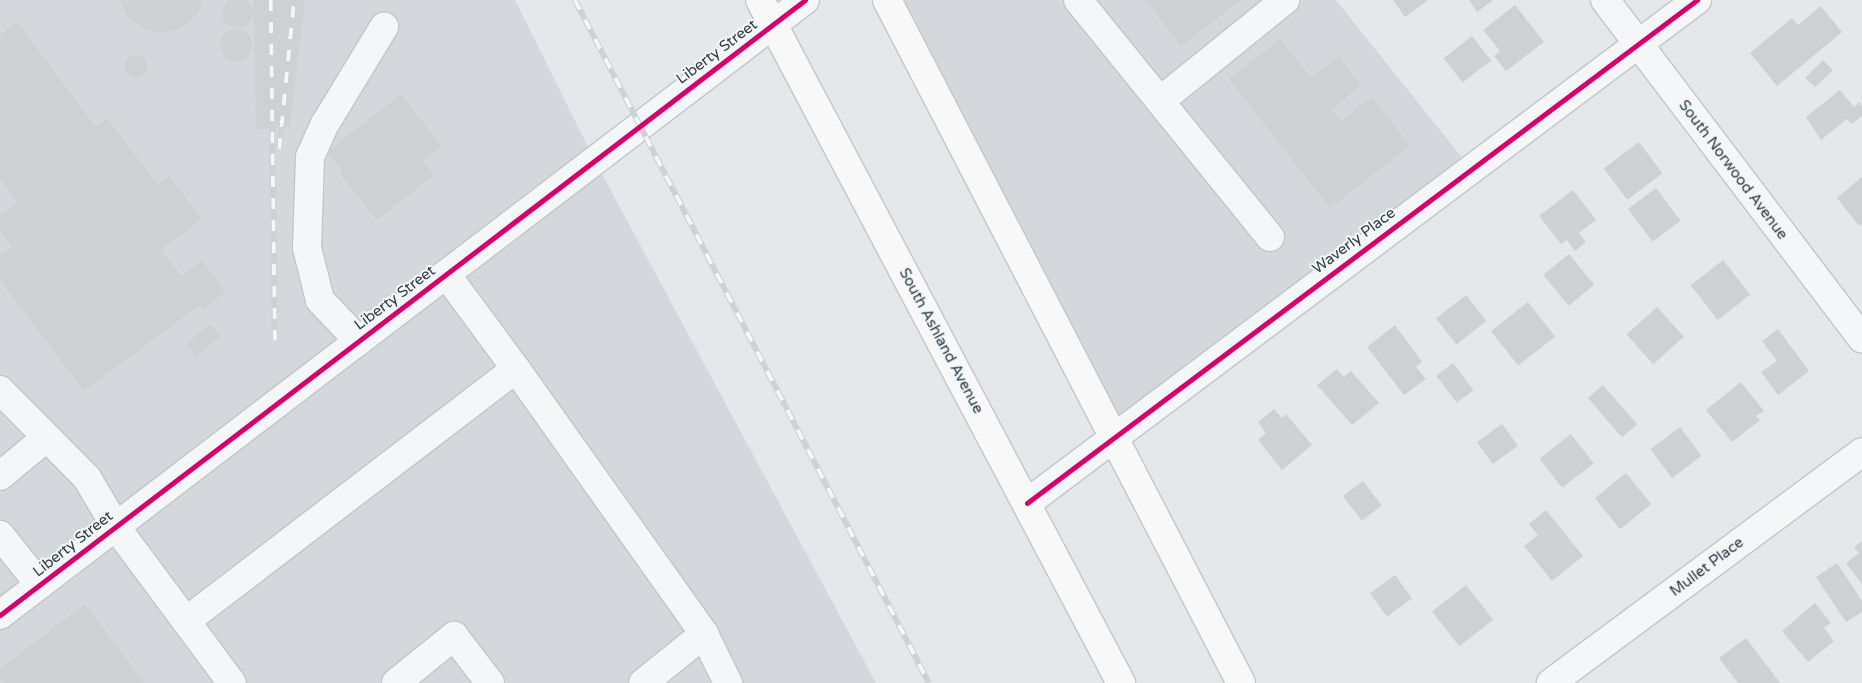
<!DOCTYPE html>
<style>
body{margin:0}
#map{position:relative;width:1862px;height:683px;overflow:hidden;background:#e5e8ea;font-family:"Varela Round",sans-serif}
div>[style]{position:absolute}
.built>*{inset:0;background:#d4d8dd}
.building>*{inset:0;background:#ced0d2;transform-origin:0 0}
.round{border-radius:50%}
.roads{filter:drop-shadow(1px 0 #c3c6c8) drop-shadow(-1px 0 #c3c6c8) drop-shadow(0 1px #c3c6c8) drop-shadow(0 -1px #c3c6c8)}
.minor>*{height:28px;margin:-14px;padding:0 14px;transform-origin:14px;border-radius:14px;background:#f5f6f7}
.major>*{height:28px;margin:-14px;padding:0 14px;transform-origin:14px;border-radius:14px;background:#f8f8f8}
.rail>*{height:5.5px;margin-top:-2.75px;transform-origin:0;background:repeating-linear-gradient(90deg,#f4f7f8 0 11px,#ced0d2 0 22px);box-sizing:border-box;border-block:1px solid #ced0d2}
.cycleway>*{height:5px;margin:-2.5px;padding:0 2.5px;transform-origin:2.5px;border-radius:2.5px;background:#d6006c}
span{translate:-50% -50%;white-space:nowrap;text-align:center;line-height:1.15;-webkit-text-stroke:4px #f4f7f8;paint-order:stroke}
.street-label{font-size:15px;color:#2c3943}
</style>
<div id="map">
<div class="built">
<i style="clip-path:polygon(0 0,515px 0,595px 161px,876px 683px,0 683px)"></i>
<i style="clip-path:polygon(887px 0,1336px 0,1471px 169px,1113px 438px)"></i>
</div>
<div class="building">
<i style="clip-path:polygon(120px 0,203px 0,198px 13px,187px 24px,176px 30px,161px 33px,146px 30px,134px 22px,127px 15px)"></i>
<i style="clip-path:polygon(228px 0,247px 0,254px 10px,253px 0,305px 0,290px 127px,256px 129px,254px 15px,246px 26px,237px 28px,230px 26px,223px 20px,222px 12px)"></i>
<i style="clip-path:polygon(1146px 0,1241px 0,1181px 46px)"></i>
<i style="clip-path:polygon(1393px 0,1426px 0,1427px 1px,1405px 17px)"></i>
<i style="clip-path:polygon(1469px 0,1493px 0,1477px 12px)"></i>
<i style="clip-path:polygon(1515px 5px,1544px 42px,1506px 71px,1494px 56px,1500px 51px,1483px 30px)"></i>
<i style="clip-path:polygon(1821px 6px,1842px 32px,1777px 86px,1750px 53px,1792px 18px,1798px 25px)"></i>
<i style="clip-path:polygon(17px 22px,96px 127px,107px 118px,158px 185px,169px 176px,202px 219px,161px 250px,181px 276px,202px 260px,225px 292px,203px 309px,200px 305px,84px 391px,0 280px,0 256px,12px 247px,0 231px,0 216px,18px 203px,0 179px,0 35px)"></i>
<i class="round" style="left:220px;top:29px;width:32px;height:32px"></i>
<i style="left:1472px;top:36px;width:31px;height:36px;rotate:52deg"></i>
<i style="clip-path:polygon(1280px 39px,1311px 78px,1339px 56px,1361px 86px,1331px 109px,1341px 121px,1372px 97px,1410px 146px,1330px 208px,1229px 79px)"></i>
<i class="round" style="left:125px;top:55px;width:22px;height:22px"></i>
<i style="left:1823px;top:60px;width:14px;height:25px;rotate:45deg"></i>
<i style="clip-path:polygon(1840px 90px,1854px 107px,1859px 102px,1862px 106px,1862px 116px,1852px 124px,1847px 119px,1821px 140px,1806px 117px)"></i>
<i style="clip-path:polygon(401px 94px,442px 147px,423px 161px,434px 175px,377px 220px,340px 174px,343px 172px,327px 152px)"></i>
<i style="left:1639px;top:142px;width:39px;height:44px;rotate:53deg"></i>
<i style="clip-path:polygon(1862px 177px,1862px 223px,1859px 226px,1837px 198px)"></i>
<i style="left:1656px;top:188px;width:41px;height:35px;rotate:53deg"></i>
<i style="clip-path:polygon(1573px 190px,1596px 220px,1579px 233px,1586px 242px,1575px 251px,1567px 240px,1561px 244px,1539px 216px)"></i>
<i style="left:1569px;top:254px;width:40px;height:33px;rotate:51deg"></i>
<i style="left:1723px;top:260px;width:44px;height:41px;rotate:52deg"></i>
<i style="left:1466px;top:295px;width:33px;height:38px;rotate:52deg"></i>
<i style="left:1528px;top:302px;width:44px;height:47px;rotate:52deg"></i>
<i style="left:1657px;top:307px;width:40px;height:41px;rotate:48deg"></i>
<i style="left:210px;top:324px;width:16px;height:31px;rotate:50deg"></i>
<i style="clip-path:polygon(1395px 325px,1422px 362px,1416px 367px,1426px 379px,1404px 395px,1367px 347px)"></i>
<i style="clip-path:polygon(1778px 329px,1809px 371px,1778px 395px,1761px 372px,1777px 361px,1762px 341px)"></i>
<i style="left:1453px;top:363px;width:34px;height:21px;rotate:53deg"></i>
<i style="clip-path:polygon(1337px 369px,1344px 377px,1351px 371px,1379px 403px,1352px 425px,1317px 385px)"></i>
<i style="clip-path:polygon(1741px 382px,1764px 411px,1756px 416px,1760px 420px,1732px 442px,1706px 410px)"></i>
<i style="left:1603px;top:385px;width:52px;height:20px;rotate:49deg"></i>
<i style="clip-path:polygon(1274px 409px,1282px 418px,1286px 414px,1312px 445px,1282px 470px,1258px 440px,1266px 433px,1258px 422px)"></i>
<i style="left:1502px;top:424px;width:27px;height:31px;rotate:54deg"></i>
<i style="left:1680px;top:427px;width:36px;height:37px;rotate:53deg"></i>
<i style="left:1571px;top:434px;width:37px;height:40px;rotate:52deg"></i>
<i style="left:1626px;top:473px;width:40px;height:40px;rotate:51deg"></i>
<i style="left:1363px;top:481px;width:31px;height:25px;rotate:53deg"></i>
<i style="clip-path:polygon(1546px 510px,1583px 556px,1552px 581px,1524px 546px,1538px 535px,1529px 524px)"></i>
<i style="clip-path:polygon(1862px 541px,1862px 584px,1846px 563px,1859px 553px,1854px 547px)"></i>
<i style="clip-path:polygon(1837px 563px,1862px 601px,1862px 612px,1846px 622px,1816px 577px)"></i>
<i style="left:1395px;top:575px;width:29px;height:31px;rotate:54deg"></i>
<i style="left:1466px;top:585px;width:44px;height:43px;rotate:52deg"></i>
<i style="clip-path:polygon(1815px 603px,1831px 623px,1824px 628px,1834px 641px,1808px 662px,1782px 631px)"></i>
<i style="clip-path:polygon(85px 604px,144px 683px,5px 683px,0 677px,0 669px)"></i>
<i style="clip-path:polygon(1746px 638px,1780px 683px,1738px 683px,1719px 658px)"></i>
</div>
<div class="roads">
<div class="minor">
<i style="left:1078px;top:0;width:305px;rotate:51deg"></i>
<i style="left:1605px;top:0;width:425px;rotate:52.8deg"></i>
<i style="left:1160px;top:101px;width:161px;rotate:-38.9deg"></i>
<i style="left:359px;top:341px;width:57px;rotate:-133.6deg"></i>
<i style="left:320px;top:300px;width:54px;rotate:-104deg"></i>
<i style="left:307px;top:248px;width:91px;rotate:-88.1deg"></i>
<i style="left:310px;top:157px;width:36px;rotate:-66deg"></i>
<i style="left:325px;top:124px;width:114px;rotate:-58.7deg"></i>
<i style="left:516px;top:369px;width:325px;rotate:54.6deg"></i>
<i style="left:704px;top:634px;width:78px;rotate:141.2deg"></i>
<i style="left:0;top:390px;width:124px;rotate:45.3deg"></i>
<i style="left:87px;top:478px;width:57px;rotate:59.4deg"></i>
<i style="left:116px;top:527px;width:194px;rotate:53.4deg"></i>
<i style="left:0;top:476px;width:60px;rotate:-39.6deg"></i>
<i style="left:1027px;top:503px;width:838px;rotate:-36.9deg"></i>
<i style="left:0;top:535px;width:64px;rotate:51.3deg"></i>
<i style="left:0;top:615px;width:1013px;rotate:-37.38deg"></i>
<i style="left:186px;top:621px;width:415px;rotate:-37.4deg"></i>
<i style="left:516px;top:369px;width:118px;rotate:-126.4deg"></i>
<i style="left:704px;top:634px;width:55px;rotate:63.9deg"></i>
<i style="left:396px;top:683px;width:75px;rotate:-39deg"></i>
<i style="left:454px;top:636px;width:59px;rotate:52.5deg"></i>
<i style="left:1551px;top:683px;width:387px;rotate:-36.6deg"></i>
</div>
<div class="major">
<i style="left:760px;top:0;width:773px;rotate:62.14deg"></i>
<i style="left:887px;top:0;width:769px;rotate:62.6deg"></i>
</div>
</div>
<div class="rail">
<i style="left:271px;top:0;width:340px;rotate:89.3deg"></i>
<i style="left:575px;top:0;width:769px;rotate:62.6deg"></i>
<i style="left:279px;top:149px;width:150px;rotate:-84.3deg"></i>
</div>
<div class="cycleway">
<i style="left:1027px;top:503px;width:838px;rotate:-36.9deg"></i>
<i style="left:0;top:615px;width:1013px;rotate:-37.38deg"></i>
</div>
<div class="street-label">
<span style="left:717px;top:52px;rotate:-37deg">Liberty Street</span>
<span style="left:1733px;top:170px;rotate:53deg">South Norwood Avenue</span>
<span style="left:1354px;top:241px;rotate:-37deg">Waverly Place</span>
<span style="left:395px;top:298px;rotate:-37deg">Liberty Street</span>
<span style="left:941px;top:341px;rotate:62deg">South Ashland Avenue</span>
<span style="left:73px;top:544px;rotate:-38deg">Liberty Street</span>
<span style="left:1707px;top:567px;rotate:-37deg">Mullet Place</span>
</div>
</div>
